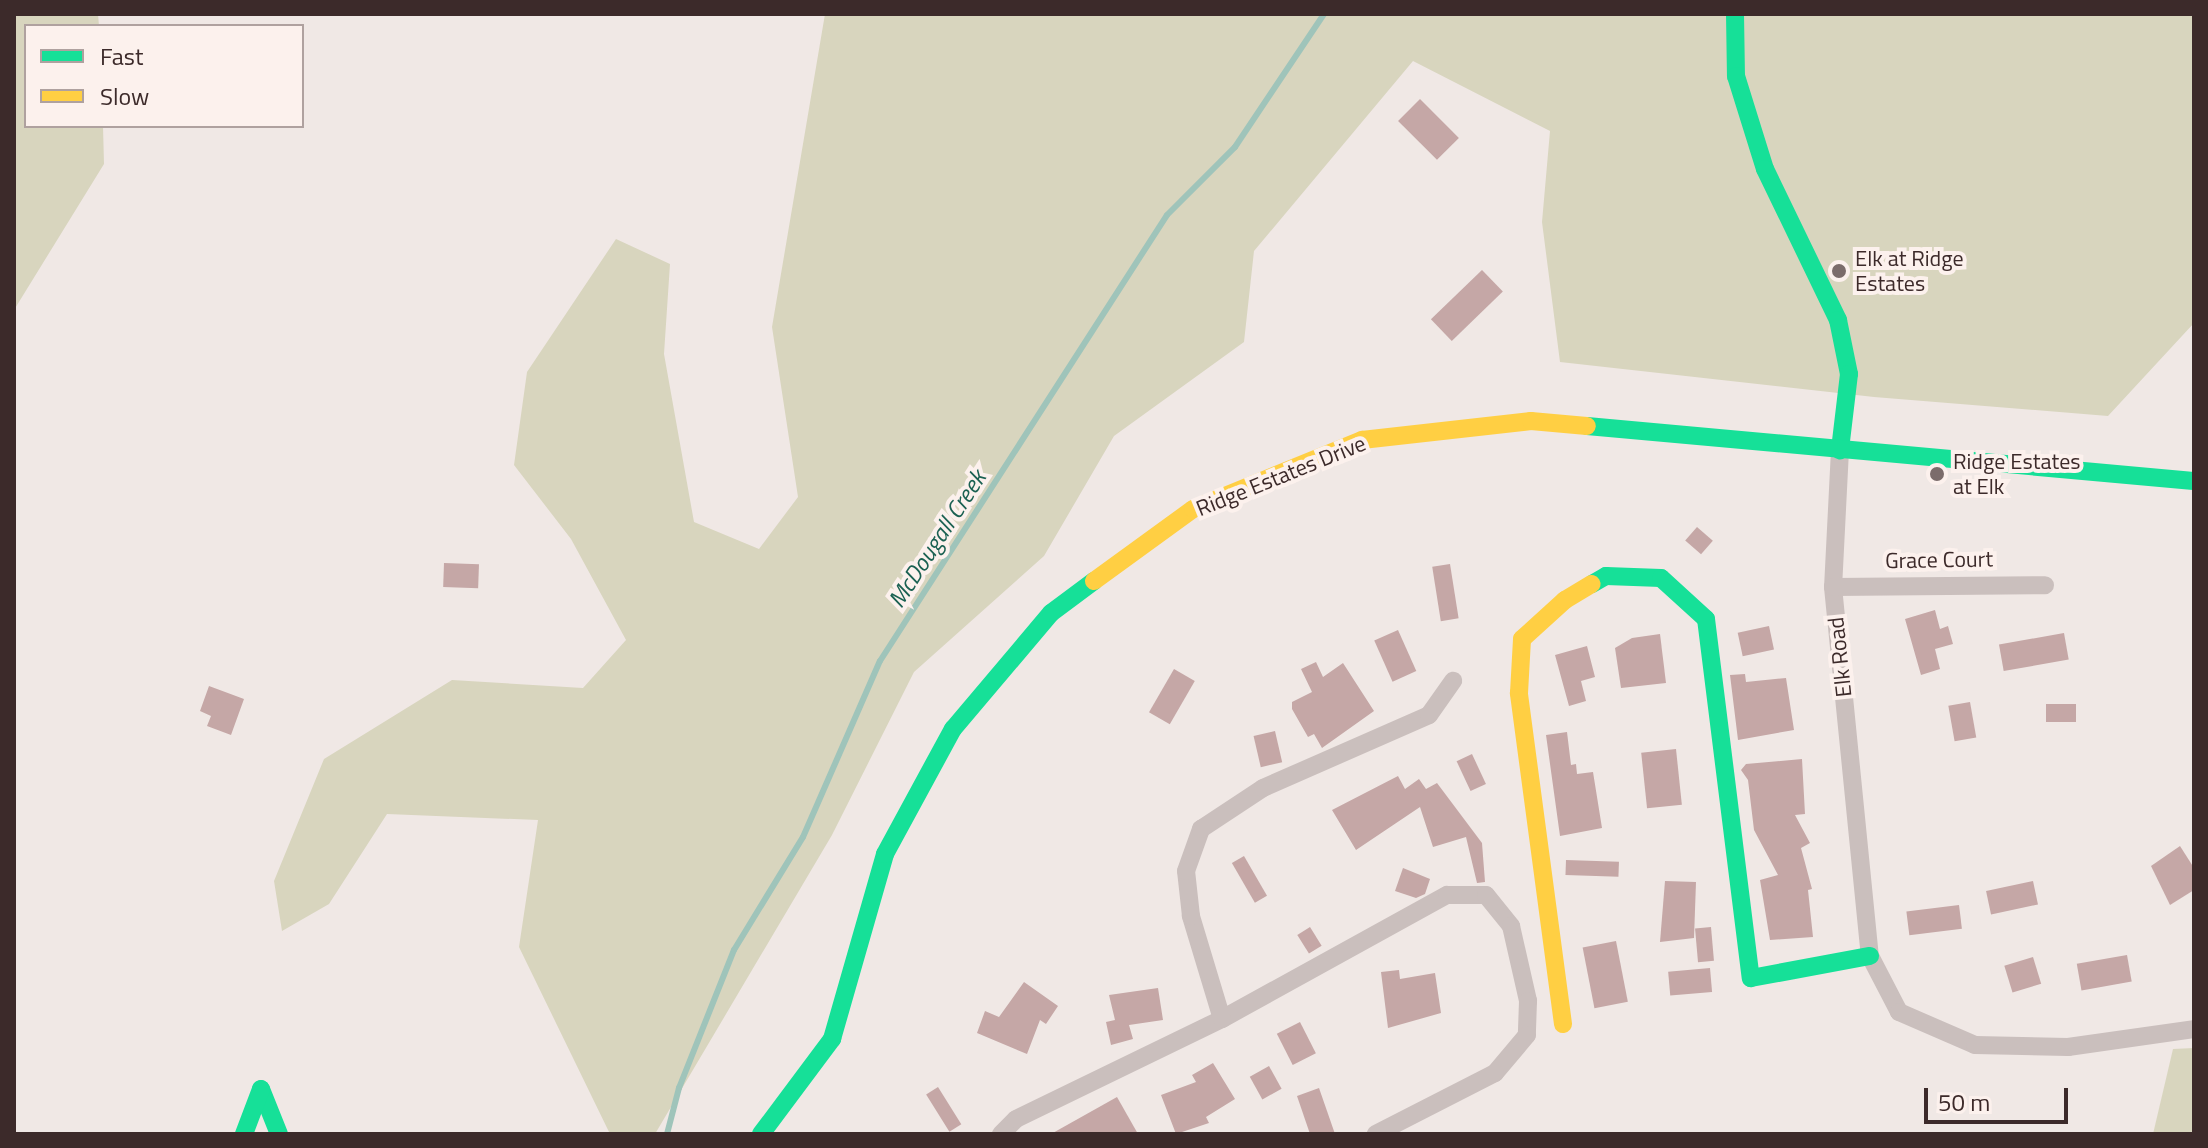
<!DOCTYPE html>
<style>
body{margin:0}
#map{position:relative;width:2208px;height:1148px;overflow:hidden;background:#f0e8e5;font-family:"Titillium Web",sans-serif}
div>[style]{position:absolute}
.green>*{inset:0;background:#d8d5be}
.stream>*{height:6px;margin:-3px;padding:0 3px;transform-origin:3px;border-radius:3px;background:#9fc4ba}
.building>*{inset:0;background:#c5a7a6;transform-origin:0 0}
.street>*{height:18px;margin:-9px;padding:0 9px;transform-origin:9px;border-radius:9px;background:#cabfbd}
.fast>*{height:18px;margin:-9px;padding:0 9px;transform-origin:9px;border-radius:9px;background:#16e098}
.slow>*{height:18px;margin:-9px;padding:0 9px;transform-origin:9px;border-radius:9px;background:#ffcf43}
.dots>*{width:22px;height:22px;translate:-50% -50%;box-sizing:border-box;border:4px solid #fcf1ed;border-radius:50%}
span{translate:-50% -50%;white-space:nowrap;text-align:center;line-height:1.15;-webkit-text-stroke:8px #fcf1ed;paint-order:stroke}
.poi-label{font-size:22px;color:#3c2a2a}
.left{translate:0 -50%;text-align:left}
.street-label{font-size:22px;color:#3c2a2a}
.water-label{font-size:24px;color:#1b6152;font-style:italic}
.frame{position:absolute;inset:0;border:16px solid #3c2a2a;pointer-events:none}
.legend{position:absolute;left:24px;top:24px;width:280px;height:104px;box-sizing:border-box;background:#fcf1ed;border:2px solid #afa19f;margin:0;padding:10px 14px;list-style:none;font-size:24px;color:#3c2a2a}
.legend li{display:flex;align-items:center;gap:16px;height:40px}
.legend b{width:40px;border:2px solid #afa19f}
.scale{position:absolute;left:1924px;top:1088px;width:144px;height:36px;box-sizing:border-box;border:4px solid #3c2a2a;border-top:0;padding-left:10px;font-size:24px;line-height:28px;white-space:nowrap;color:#3c2a2a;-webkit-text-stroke:6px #fcf1ed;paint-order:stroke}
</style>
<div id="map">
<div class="green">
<i style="clip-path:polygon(14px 14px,98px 14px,99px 26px,26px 26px,26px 126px,103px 126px,104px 164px,14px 310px)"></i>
<i style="clip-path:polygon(825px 14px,2194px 14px,2194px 323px,2108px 416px,1874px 397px,1560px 362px,1542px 222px,1550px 131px,1413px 61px,1254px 251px,1244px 342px,1114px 436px,1044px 556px,914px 672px,832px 835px,655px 1134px,610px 1134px,519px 947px,538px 820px,387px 814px,329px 904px,282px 931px,274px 881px,324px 759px,452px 680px,583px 688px,626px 640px,571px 539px,514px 465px,527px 372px,616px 239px,670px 264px,664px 354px,694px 522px,759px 549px,798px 497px,772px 327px)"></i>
<i style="clip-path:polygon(2194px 1048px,2194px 1134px,2153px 1134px,2173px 1049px)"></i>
</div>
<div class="stream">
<i style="left:667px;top:1134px;width:48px;rotate:-75.4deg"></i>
<i style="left:679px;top:1088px;width:149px;rotate:-68.3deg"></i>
<i style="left:734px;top:950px;width:132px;rotate:-58.6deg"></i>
<i style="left:803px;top:837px;width:192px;rotate:-66.4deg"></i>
<i style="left:880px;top:661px;width:530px;rotate:-57.24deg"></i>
<i style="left:1167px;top:215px;width:96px;rotate:-45deg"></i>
<i style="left:1235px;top:147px;width:160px;rotate:-56.2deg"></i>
</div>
<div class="building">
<i style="left:1420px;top:99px;width:55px;height:31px;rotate:45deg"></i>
<i style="left:1482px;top:270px;width:30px;height:71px;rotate:46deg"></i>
<i style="left:1697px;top:527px;width:21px;height:18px;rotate:41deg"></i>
<i style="left:444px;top:563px;width:35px;height:24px;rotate:2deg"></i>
<i style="left:1450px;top:564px;width:55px;height:18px;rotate:81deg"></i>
<i style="clip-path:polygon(1935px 610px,1940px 629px,1948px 626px,1953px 644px,1935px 649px,1940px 669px,1921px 675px,1905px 619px)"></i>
<i style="left:1769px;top:626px;width:24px;height:32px;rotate:78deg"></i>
<i style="left:1398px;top:630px;width:45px;height:26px;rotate:66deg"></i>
<i style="left:2064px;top:633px;width:27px;height:66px;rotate:80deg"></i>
<i style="clip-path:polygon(1660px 634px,1666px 683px,1621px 688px,1615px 648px,1632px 638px)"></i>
<i style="clip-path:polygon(1587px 646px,1595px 677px,1581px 681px,1586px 701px,1569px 706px,1555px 655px)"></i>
<i style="clip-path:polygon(1316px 662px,1323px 677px,1343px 663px,1374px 711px,1322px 748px,1314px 734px,1308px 737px,1292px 709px,1292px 702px,1312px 692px,1301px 669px)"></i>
<i style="left:1174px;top:669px;width:24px;height:50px;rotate:30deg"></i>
<i style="clip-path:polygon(1745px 674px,1746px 682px,1786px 678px,1794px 730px,1738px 740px,1730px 675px)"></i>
<i style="clip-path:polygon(209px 686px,244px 699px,231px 735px,207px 726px,211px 716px,200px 711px)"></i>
<i style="left:1970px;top:702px;width:36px;height:22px;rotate:80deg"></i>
<i style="left:2046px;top:704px;width:30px;height:18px"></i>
<i style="left:1275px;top:731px;width:32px;height:22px;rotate:77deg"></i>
<i style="clip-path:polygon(1567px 732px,1571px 765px,1576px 764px,1577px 774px,1593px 772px,1602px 828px,1560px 836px,1546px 735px)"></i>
<i style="left:1676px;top:749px;width:56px;height:35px;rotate:84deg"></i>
<i style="left:1472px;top:754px;width:33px;height:17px;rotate:65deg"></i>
<i style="clip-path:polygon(1802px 759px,1805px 814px,1795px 815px,1810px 843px,1801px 848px,1812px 889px,1808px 890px,1813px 937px,1770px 940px,1760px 880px,1778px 875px,1754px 830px,1748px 780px,1741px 770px,1746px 764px)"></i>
<i style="clip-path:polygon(1398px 776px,1405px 789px,1419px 779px,1426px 789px,1437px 783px,1482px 843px,1485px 882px,1477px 883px,1466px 837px,1433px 847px,1420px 807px,1356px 850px,1332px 810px)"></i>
<i style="clip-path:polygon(2180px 846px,2194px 868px,2194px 890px,2170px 905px,2151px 866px)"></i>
<i style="left:1244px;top:856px;width:46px;height:14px;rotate:60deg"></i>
<i style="left:1566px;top:860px;width:53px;height:15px;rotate:2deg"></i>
<i style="clip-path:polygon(1403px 868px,1430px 879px,1425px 894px,1416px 898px,1395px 891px)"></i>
<i style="clip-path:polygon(1665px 881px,1696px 882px,1694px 938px,1660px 942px)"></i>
<i style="left:2033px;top:881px;width:24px;height:48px;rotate:78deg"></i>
<i style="left:1959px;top:905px;width:24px;height:53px;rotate:83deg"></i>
<i style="left:1310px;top:927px;width:22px;height:15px;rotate:58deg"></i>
<i style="left:1711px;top:927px;width:34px;height:16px;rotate:85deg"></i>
<i style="left:1616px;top:941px;width:62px;height:34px;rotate:79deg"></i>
<i style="left:2127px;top:955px;width:27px;height:51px;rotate:80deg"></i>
<i style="left:2033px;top:957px;width:28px;height:30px;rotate:73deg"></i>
<i style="left:1710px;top:968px;width:24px;height:42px;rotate:85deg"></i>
<i style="clip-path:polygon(1399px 970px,1400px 979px,1435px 973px,1441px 1013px,1388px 1028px,1381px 972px)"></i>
<i style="clip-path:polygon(1024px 982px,1058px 1006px,1046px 1024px,1040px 1020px,1027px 1054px,977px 1033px,985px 1011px,999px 1017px)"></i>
<i style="clip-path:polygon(1158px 988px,1163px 1020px,1129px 1025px,1133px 1039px,1111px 1045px,1106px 1022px,1115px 1020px,1109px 995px)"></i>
<i style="left:1300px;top:1022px;width:35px;height:26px;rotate:63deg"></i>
<i style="clip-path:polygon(1213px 1063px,1235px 1099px,1206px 1117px,1209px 1123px,1176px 1134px,1161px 1095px,1196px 1082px,1192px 1075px)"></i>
<i style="left:1269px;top:1066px;width:26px;height:22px;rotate:61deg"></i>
<i style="left:938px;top:1087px;width:44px;height:14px;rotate:58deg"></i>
<i style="clip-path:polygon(1319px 1088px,1335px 1134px,1310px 1134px,1297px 1096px)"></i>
<i style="clip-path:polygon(1117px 1097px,1138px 1134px,1051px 1134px)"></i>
</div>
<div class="street">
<i style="left:1840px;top:450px;width:137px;rotate:92.9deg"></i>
<i style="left:1833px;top:587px;width:371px;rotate:84.3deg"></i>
<i style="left:1870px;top:956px;width:63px;rotate:62.6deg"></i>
<i style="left:1899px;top:1012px;width:83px;rotate:23.5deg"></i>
<i style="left:1975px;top:1045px;width:93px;rotate:1.2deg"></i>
<i style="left:2068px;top:1047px;width:127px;rotate:-8.1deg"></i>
<i style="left:1833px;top:587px;width:212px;rotate:-0.5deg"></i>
<i style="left:1222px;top:1019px;width:257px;rotate:-28.9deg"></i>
<i style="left:1447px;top:895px;width:39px"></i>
<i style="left:1486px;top:895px;width:40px;rotate:51deg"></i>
<i style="left:1511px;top:926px;width:77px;rotate:77.2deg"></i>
<i style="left:1528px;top:1001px;width:34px;rotate:92deg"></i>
<i style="left:1527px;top:1035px;width:50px;rotate:130.1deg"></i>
<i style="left:1495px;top:1073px;width:134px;rotate:152.9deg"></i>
<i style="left:1001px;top:1134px;width:21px;rotate:-45deg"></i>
<i style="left:1016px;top:1119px;width:229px;rotate:-25.9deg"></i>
<i style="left:1222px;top:1019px;width:108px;rotate:-106.8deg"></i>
<i style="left:1191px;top:916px;width:45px;rotate:-96.3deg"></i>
<i style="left:1186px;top:871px;width:45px;rotate:-70.3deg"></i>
<i style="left:1201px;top:829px;width:74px;rotate:-33.5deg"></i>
<i style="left:1263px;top:788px;width:181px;rotate:-23.7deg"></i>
<i style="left:1429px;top:715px;width:42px;rotate:-54.8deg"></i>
</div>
<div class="fast">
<i style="left:1735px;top:14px;width:62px;rotate:89.1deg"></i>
<i style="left:1736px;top:76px;width:97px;rotate:72.7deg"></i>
<i style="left:1765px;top:169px;width:168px;rotate:64.2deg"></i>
<i style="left:1838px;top:320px;width:55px;rotate:78.5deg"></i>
<i style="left:1849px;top:374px;width:77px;rotate:96.8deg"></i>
<i style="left:1587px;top:426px;width:609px;rotate:5.18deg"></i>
<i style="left:1592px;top:584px;width:16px;rotate:-30deg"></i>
<i style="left:1606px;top:576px;width:55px;rotate:2.1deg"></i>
<i style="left:1661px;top:578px;width:61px;rotate:42.3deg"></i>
<i style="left:1706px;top:619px;width:362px;rotate:82.9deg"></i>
<i style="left:1751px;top:978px;width:121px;rotate:-10.5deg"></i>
<i style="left:261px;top:1089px;width:48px;rotate:68.2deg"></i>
<i style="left:244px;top:1134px;width:48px;rotate:-69.3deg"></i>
<i style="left:761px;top:1134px;width:119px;rotate:-53.2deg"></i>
<i style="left:832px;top:1039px;width:192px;rotate:-74deg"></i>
<i style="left:885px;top:854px;width:142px;rotate:-61.5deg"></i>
<i style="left:953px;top:729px;width:152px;rotate:-49.8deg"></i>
<i style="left:1051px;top:613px;width:54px;rotate:-36.7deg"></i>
</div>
<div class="slow">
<i style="left:1094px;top:581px;width:122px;rotate:-36deg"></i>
<i style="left:1193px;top:509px;width:183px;rotate:-22.2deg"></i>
<i style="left:1362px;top:440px;width:170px;rotate:-6.4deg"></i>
<i style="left:1531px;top:421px;width:56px;rotate:5.1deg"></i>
<i style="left:1563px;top:1024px;width:334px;rotate:-97.6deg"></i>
<i style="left:1519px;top:693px;width:54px;rotate:-86.8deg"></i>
<i style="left:1522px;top:639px;width:58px;rotate:-42.2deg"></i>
<i style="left:1565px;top:600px;width:31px;rotate:-31deg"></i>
</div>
<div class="dots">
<i style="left:1839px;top:271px;background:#7b6c6b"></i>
<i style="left:1937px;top:474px;background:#7b6c6b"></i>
</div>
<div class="poi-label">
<span class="left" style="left:1855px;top:271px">Elk at Ridge<br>Estates</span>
<span class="left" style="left:1953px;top:474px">Ridge Estates<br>at Elk</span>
</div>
<div class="street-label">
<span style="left:1281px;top:476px;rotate:-22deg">Ridge Estates Drive</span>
<span style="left:1939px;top:560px;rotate:-1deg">Grace Court</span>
<span style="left:1840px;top:657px;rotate:-96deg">Elk Road</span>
</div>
<div class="water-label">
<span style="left:937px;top:539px;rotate:-57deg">McDougall Creek</span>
</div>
<div class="frame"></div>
<ul class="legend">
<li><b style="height:10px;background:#16e098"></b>Fast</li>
<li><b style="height:10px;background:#ffcf43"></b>Slow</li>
</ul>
<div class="scale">50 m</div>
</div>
